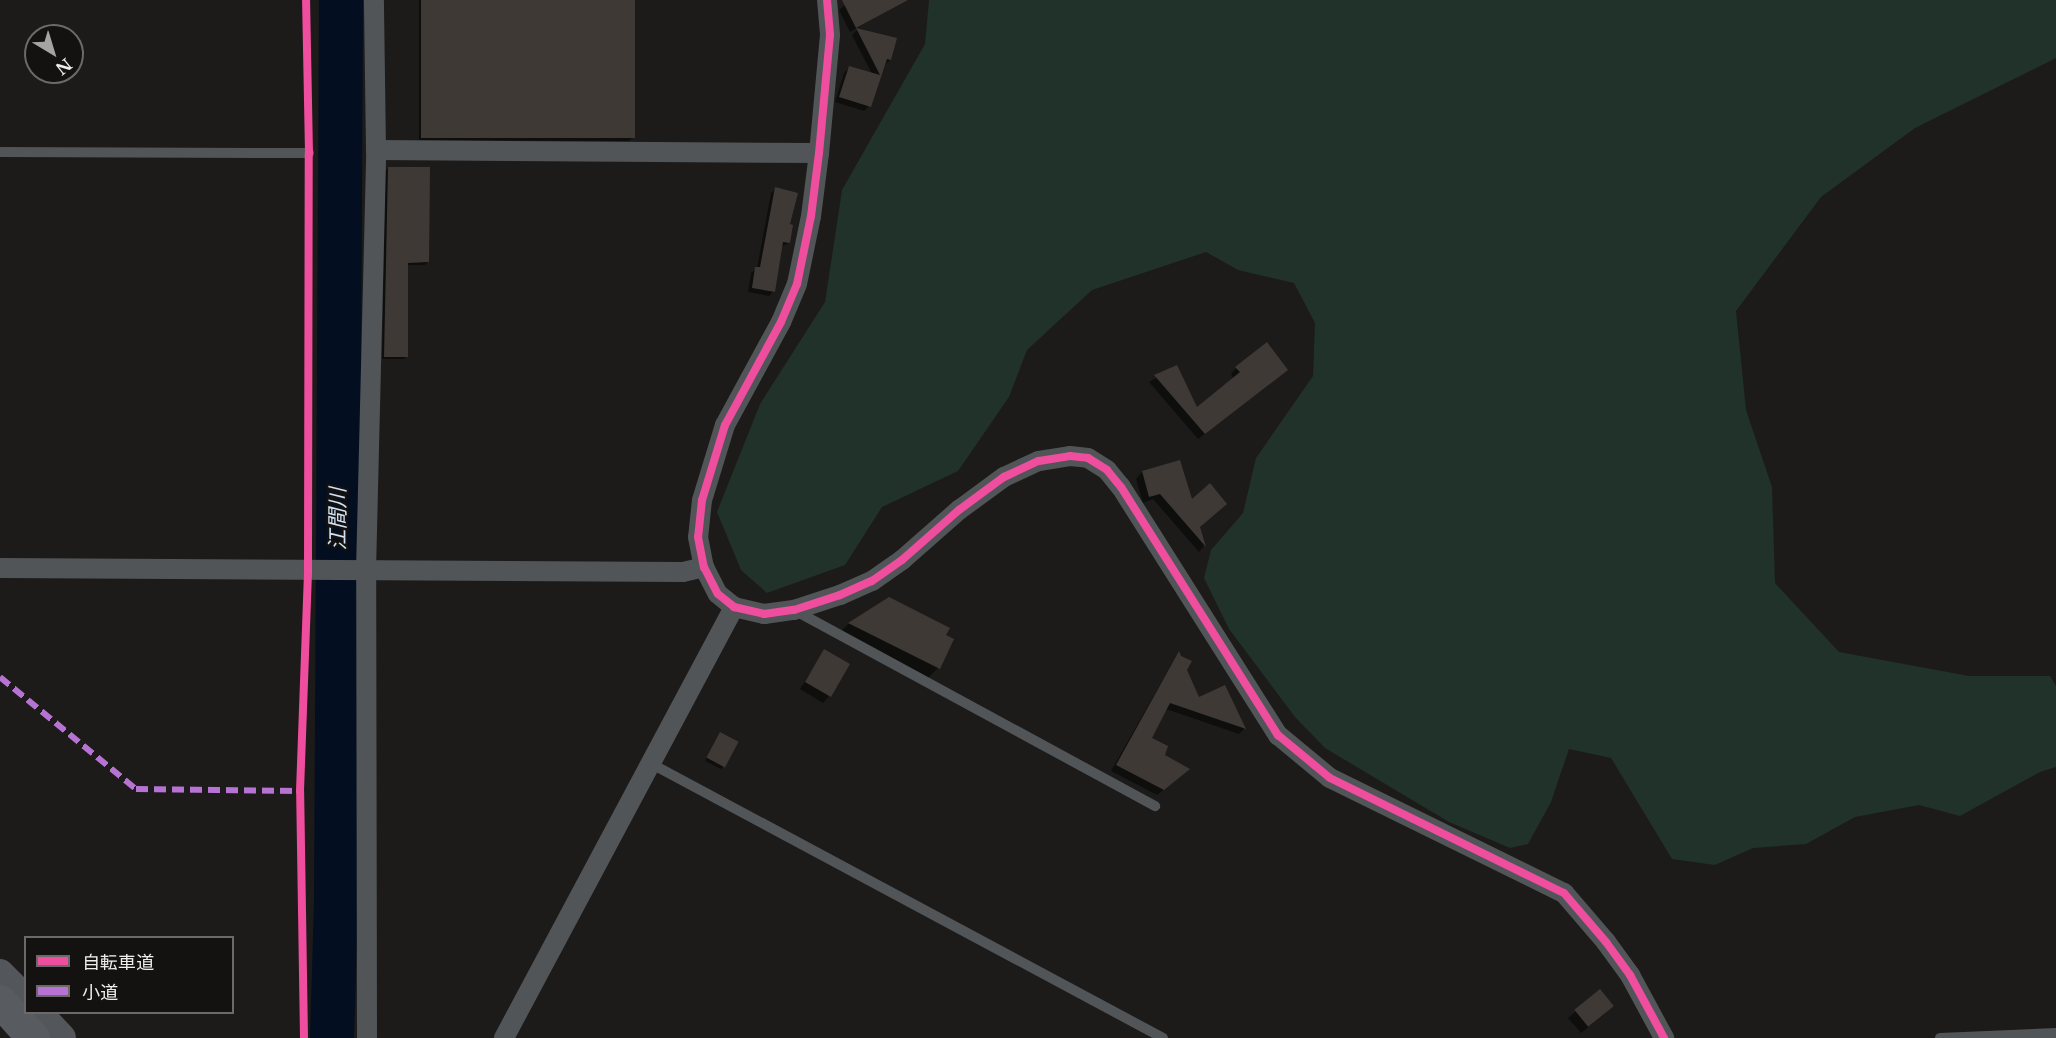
<!DOCTYPE html>
<meta charset="utf-8">
<style>
body{margin:0}
#map{position:relative;width:2056px;height:1038px;overflow:hidden;background:#1c1b1a;font-family:"Libre Baskerville","Noto Sans JP",serif}
div>[style]{position:absolute}
.green>*{inset:0;background:#20322a}
.shadow>*{inset:0;background:#0007}
.river>*{height:44px;margin:-22px;padding:0 22px;transform-origin:22px;border-radius:22px;background:#030e20}
.building>*{inset:0;background:#3f3936;transform-origin:0 0}
.lane>*{height:10px;margin:-5px;padding:0 5px;transform-origin:5px;border-radius:5px;background:#515558}
.street>*{height:20px;margin:-10px;padding:0 10px;transform-origin:10px;border-radius:10px;background:#515558}
.secondary>*{height:28px;margin:-14px;padding:0 14px;transform-origin:14px;border-radius:14px;background:#53575b}
.highway>*{height:33px;margin:-16.5px;padding:0 16.5px;transform-origin:16.5px;border-radius:16.5px;background:#585c60}
.quiet>*{height:6px;margin-top:-3px;transform-origin:0;background:repeating-linear-gradient(90deg,#b673d3 0 12px,transparent 0 18px)}
.cycleway>*{height:8px;margin:-4px;padding:0 4px;transform-origin:4px;border-radius:4px;background:#ef4d9e}
span{translate:-50% -50%;white-space:nowrap;text-align:center;line-height:1.15;-webkit-text-stroke:4.5px #141210;paint-order:stroke}
.water-label{font-size:21px;color:#d0e2f5;font-style:italic}
.legend{position:absolute;left:24px;top:936px;width:210px;height:78px;box-sizing:border-box;background:#141210;border:2px solid #6c6a68;margin:0;padding:8px 10px;list-style:none;font-size:18px;color:#efedec}
.legend li{display:flex;align-items:center;gap:12px;height:30px}
.legend b{width:30px;border:2px solid #6c6a68}
.north{position:absolute;left:24px;top:24px;width:60px;height:60px;box-sizing:border-box;background:#141210;border:2px solid #6c6a68;border-radius:50%;rotate:142deg;font-size:16px;font-weight:700;line-height:24px;text-align:center;color:#efedec}
.north::after{content:'';display:block;margin:auto;width:21px;height:27px;background:#a5a4a2;clip-path:polygon(50% 0,100% 100%,50% 72%,0 100%)}
</style>
<div id="map">
<div class="green">
<i style="clip-path:polygon(929px 0,2056px 0,2056px 58px,1915px 128px,1821px 197px,1736px 311px,1746px 410px,1772px 487px,1775px 583px,1839px 652px,1969px 676px,2050px 676px,2056px 686px,2056px 767px,2040px 772px,1960px 816px,1919px 805px,1855px 817px,1806px 844px,1753px 848px,1715px 865px,1672px 859px,1611px 758px,1569px 749px,1551px 802px,1528px 844px,1510px 848px,1449px 822px,1325px 748px,1295px 717px,1229px 629px,1204px 578px,1211px 550px,1243px 513px,1256px 458px,1313px 376px,1315px 323px,1294px 283px,1238px 270px,1206px 252px,1092px 290px,1027px 350px,1009px 397px,958px 471px,882px 507px,845px 565px,767px 593px,741px 570px,717px 512px,760px 404px,825px 302px,842px 190px,925px 44px)"></i>
</div>
<div class="shadow">
<i style="clip-path:polygon(419px 0,633px 0,632px 138px,629px 141px,419px 140px)"></i>
<i style="clip-path:polygon(852px 0,897px 0,899px 4px,850px 32px,839px 10px)"></i>
<i style="clip-path:polygon(857px 30px,895px 39px,890px 60px,884px 66px,869px 106px,864px 111px,835px 102px,844px 73px,849px 68px,872px 74px,852px 35px)"></i>
<i style="clip-path:polygon(388px 168px,428px 262px,425px 265px,407px 265px,407px 356px,404px 359px,382px 359px,385px 171px)"></i>
<i style="clip-path:polygon(776px 189px,788px 226px,789px 243px,781px 247px,774px 291px,769px 296px,748px 292px,751px 273px,757px 268px,771px 193px)"></i>
<i style="clip-path:polygon(1176px 367px,1196px 409px,1234px 379px,1231px 374px,1236px 368px,1280px 375px,1198px 439px,1149px 382px)"></i>
<i style="clip-path:polygon(1142px 472px,1191px 502px,1204px 546px,1199px 552px,1153px 499px,1143px 503px,1136px 479px)"></i>
<i style="clip-path:polygon(889px 599px,944px 636px,938px 668px,928px 678px,839px 634px,848px 624px)"></i>
<i style="clip-path:polygon(825px 651px,829px 696px,823px 703px,800px 689px)"></i>
<i style="clip-path:polygon(1178px 653px,1198px 699px,1225px 687px,1244px 729px,1239px 734px,1166px 709px,1150px 739px,1182px 775px,1157px 795px,1111px 771px)"></i>
<i style="clip-path:polygon(718px 737px,724px 766px,721px 769px,705px 761px)"></i>
<i style="clip-path:polygon(1600px 991px,1606px 1013px,1581px 1033px,1568px 1018px)"></i>
</div>
<div class="river">
<i style="left:332px;top:1038px;width:137px;rotate:-88.3deg"></i>
<i style="left:336px;top:901px;width:901px;rotate:-89.68deg"></i>
</div>
<div class="building">
<i style="left:421px;top:0;width:214px;height:138px"></i>
<i style="clip-path:polygon(842px 0,908px 0,856px 28px)"></i>
<i style="clip-path:polygon(856px 28px,897px 38px,891px 60px,887px 59px,871px 107px,839px 97px,849px 66px,880px 75px)"></i>
<i style="clip-path:polygon(388px 167px,430px 167px,429px 262px,408px 263px,408px 357px,384px 357px)"></i>
<i style="clip-path:polygon(775px 187px,798px 193px,790px 224px,793px 225px,790px 243px,783px 242px,775px 292px,752px 288px,755px 267px,760px 267px)"></i>
<i style="clip-path:polygon(1267px 342px,1288px 370px,1205px 434px,1154px 375px,1177px 365px,1197px 407px,1240px 372px,1235px 367px)"></i>
<i style="clip-path:polygon(1180px 460px,1192px 499px,1210px 483px,1227px 504px,1200px 527px,1206px 547px,1160px 494px,1149px 497px,1142px 471px)"></i>
<i style="clip-path:polygon(889px 597px,950px 628px,946px 635px,954px 639px,940px 669px,848px 623px)"></i>
<i style="left:824px;top:649px;width:30px;height:38px;rotate:30deg"></i>
<i style="clip-path:polygon(1179px 651px,1181px 656px,1192px 661px,1187px 670px,1199px 697px,1225px 685px,1246px 729px,1170px 703px,1152px 738px,1168px 746px,1165px 755px,1190px 769px,1164px 790px,1116px 765px)"></i>
<i style="left:720px;top:732px;width:21px;height:29px;rotate:28deg"></i>
<i style="left:1600px;top:989px;width:22px;height:33px;rotate:51deg"></i>
</div>
<div class="lane">
<i style="left:0;top:152px;width:309px;rotate:0.2deg"></i>
<i style="left:794px;top:610px;width:411px;rotate:28.5deg"></i>
<i style="left:650px;top:763px;width:582px;rotate:28.19deg"></i>
<i style="left:1940px;top:1038px;width:116px;rotate:-2.5deg"></i>
</div>
<div class="street">
<i style="left:827px;top:0;width:35px;rotate:85deg"></i>
<i style="left:830px;top:35px;width:119px;rotate:95.3deg"></i>
<i style="left:819px;top:153px;width:64px;rotate:97.2deg"></i>
<i style="left:811px;top:216px;width:69px;rotate:101.6deg"></i>
<i style="left:797px;top:284px;width:41px;rotate:112.8deg"></i>
<i style="left:781px;top:322px;width:117px;rotate:118.5deg"></i>
<i style="left:725px;top:425px;width:78px;rotate:107deg"></i>
<i style="left:702px;top:500px;width:37px;rotate:96deg"></i>
<i style="left:698px;top:537px;width:31px;rotate:79deg"></i>
<i style="left:704px;top:567px;width:30px;rotate:63deg"></i>
<i style="left:718px;top:594px;width:21px;rotate:39deg"></i>
<i style="left:734px;top:607px;width:31px;rotate:13deg"></i>
<i style="left:764px;top:614px;width:30px;rotate:-8deg"></i>
<i style="left:794px;top:610px;width:48px;rotate:-18.1deg"></i>
<i style="left:840px;top:595px;width:35px;rotate:-24deg"></i>
<i style="left:872px;top:581px;width:37px;rotate:-35deg"></i>
<i style="left:902px;top:560px;width:76px;rotate:-41.3deg"></i>
<i style="left:959px;top:510px;width:56px;rotate:-36.3deg"></i>
<i style="left:1004px;top:477px;width:38px;rotate:-25deg"></i>
<i style="left:1039px;top:461px;width:31px;rotate:-9deg"></i>
<i style="left:1070px;top:456px;width:18px;rotate:6deg"></i>
<i style="left:1088px;top:458px;width:22px;rotate:32deg"></i>
<i style="left:1107px;top:470px;width:22px;rotate:51deg"></i>
<i style="left:1121px;top:487px;width:294px;rotate:57.7deg"></i>
<i style="left:1278px;top:735px;width:67px;rotate:39.6deg"></i>
<i style="left:1330px;top:778px;width:261px;rotate:26.2deg"></i>
<i style="left:1564px;top:893px;width:65px;rotate:49.4deg"></i>
<i style="left:1606px;top:942px;width:41px;rotate:54deg"></i>
<i style="left:1630px;top:975px;width:72px;rotate:61.6deg"></i>
<i style="left:376px;top:150px;width:443px;rotate:0.4deg"></i>
<i style="left:0;top:568px;width:683px;rotate:0.34deg"></i>
<i style="left:683px;top:572px;width:22px;rotate:-13deg"></i>
<i style="left:367px;top:1038px;width:467px;rotate:-90.1deg"></i>
<i style="left:366px;top:571px;width:421px;rotate:-88.6deg"></i>
<i style="left:376px;top:150px;width:150px;rotate:-90.8deg"></i>
<i style="left:504px;top:1038px;width:489px;rotate:-61.9deg"></i>
</div>
<div class="secondary">
<i style="left:0;top:973px;width:37px;rotate:45deg"></i>
<i style="left:38px;top:1012px;width:35px;rotate:47deg"></i>
</div>
<div class="highway">
<i style="left:0;top:1001px;width:50px;rotate:48.3deg"></i>
</div>
<div class="quiet">
<i style="left:0;top:677px;width:176px;rotate:39.5deg"></i>
<i style="left:136px;top:789px;width:164px;rotate:0.7deg"></i>
</div>
<div class="cycleway">
<i style="left:827px;top:0;width:35px;rotate:85deg"></i>
<i style="left:830px;top:35px;width:119px;rotate:95.3deg"></i>
<i style="left:819px;top:153px;width:64px;rotate:97.2deg"></i>
<i style="left:811px;top:216px;width:69px;rotate:101.6deg"></i>
<i style="left:797px;top:284px;width:41px;rotate:112.8deg"></i>
<i style="left:781px;top:322px;width:117px;rotate:118.5deg"></i>
<i style="left:725px;top:425px;width:78px;rotate:107deg"></i>
<i style="left:702px;top:500px;width:37px;rotate:96deg"></i>
<i style="left:698px;top:537px;width:31px;rotate:79deg"></i>
<i style="left:704px;top:567px;width:30px;rotate:63deg"></i>
<i style="left:718px;top:594px;width:21px;rotate:39deg"></i>
<i style="left:734px;top:607px;width:31px;rotate:13deg"></i>
<i style="left:764px;top:614px;width:30px;rotate:-8deg"></i>
<i style="left:794px;top:610px;width:48px;rotate:-18.1deg"></i>
<i style="left:840px;top:595px;width:35px;rotate:-24deg"></i>
<i style="left:872px;top:581px;width:37px;rotate:-35deg"></i>
<i style="left:902px;top:560px;width:76px;rotate:-41.3deg"></i>
<i style="left:959px;top:510px;width:56px;rotate:-36.3deg"></i>
<i style="left:1004px;top:477px;width:38px;rotate:-25deg"></i>
<i style="left:1039px;top:461px;width:31px;rotate:-9deg"></i>
<i style="left:1070px;top:456px;width:18px;rotate:6deg"></i>
<i style="left:1088px;top:458px;width:22px;rotate:32deg"></i>
<i style="left:1107px;top:470px;width:22px;rotate:51deg"></i>
<i style="left:1121px;top:487px;width:294px;rotate:57.7deg"></i>
<i style="left:1278px;top:735px;width:67px;rotate:39.6deg"></i>
<i style="left:1330px;top:778px;width:261px;rotate:26.2deg"></i>
<i style="left:1564px;top:893px;width:65px;rotate:49.4deg"></i>
<i style="left:1606px;top:942px;width:41px;rotate:54deg"></i>
<i style="left:1630px;top:975px;width:72px;rotate:61.6deg"></i>
<i style="left:304px;top:1038px;width:247px;rotate:-90.9deg"></i>
<i style="left:300px;top:791px;width:221px;rotate:-87.9deg"></i>
<i style="left:308px;top:570px;width:417px;rotate:-89.9deg"></i>
<i style="left:309px;top:153px;width:153px;rotate:-91.1deg"></i>
</div>
<div class="water-label">
<span style="left:338px;top:519px;rotate:-90deg">江間川</span>
</div>
<ul class="legend">
<li><b style="height:8px;background:#ef4d9e"></b>自転車道</li>
<li><b style="height:8px;background:#b673d3"></b>小道</li>
</ul>
<div class="north">N</div>
</div>
